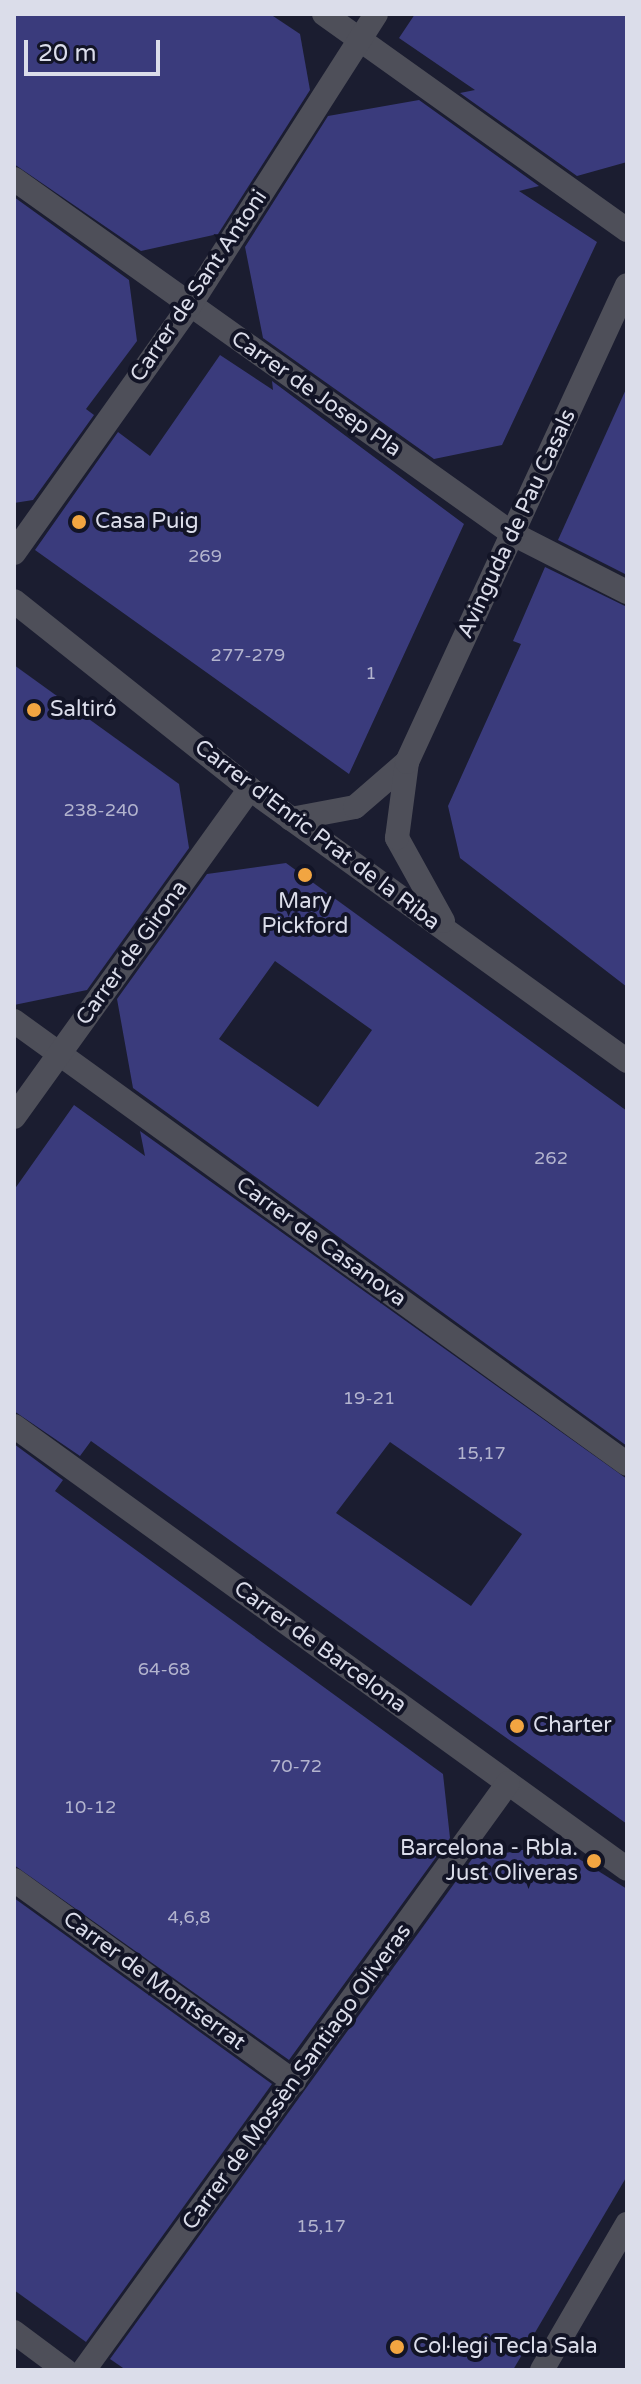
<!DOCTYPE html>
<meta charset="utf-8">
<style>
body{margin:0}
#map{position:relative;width:641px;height:2384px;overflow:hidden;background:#1b1d30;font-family:"Varela Round",sans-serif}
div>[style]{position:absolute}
.building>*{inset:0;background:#3a3b7c}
.minor>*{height:24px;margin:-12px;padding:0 12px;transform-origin:12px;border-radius:12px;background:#4e4f59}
.dots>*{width:22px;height:22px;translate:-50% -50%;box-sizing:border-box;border:4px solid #121426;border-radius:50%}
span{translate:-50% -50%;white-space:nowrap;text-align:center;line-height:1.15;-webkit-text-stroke:8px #121426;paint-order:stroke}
.number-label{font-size:18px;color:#b3b4ce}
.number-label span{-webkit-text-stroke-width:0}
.street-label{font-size:22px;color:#dbddea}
.poi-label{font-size:22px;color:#dbddea}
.left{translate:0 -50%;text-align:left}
.right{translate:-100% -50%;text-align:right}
.frame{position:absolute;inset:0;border:16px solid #dbddea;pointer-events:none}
.scale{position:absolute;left:24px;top:40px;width:136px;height:36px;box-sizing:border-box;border:4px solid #dbddea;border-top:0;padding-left:10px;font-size:24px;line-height:28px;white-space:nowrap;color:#dbddea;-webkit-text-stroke:6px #121426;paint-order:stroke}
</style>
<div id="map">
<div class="building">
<i style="clip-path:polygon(14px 14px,270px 14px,300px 34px,310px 90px,218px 234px,141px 251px,14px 164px)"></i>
<i style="clip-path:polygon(415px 14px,627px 14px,627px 162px,577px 176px,460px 93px,475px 90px,399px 38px)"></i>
<i style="clip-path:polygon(419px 100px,539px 186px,519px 191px,597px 242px,502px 445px,434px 459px,263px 338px,245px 247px,328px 116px)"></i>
<i style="clip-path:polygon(14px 197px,129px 280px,137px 341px,86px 409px,94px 415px,33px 500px,14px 503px)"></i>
<i style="clip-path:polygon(220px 355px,273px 390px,272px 381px,464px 524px,349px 774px,35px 550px,118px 432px,150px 456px)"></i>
<i style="clip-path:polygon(627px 387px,627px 575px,558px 540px)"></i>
<i style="clip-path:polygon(545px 567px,627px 607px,627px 987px,460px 858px,448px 806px,521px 644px,513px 641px)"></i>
<i style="clip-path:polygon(14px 665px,179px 784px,189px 848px,87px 990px,14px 1005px)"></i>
<i style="clip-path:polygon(evenodd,286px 863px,627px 1111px,627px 1446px,133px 1088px,117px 999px,207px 874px,286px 863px,275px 961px,372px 1030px,318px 1107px,219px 1039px,275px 961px)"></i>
<i style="clip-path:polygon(evenodd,74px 1105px,145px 1156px,140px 1131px,627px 1479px,627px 1824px,91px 1441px,80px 1456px,14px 1411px,14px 1190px,74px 1105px,390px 1442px,522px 1534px,471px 1606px,336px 1513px,390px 1442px)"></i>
<i style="clip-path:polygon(14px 1444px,63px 1480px,55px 1491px,443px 1774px,450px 1838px,289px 2060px,14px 1865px)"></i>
<i style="clip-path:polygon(555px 1844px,627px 1889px,627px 2176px,513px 2370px,126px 2370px,110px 2359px,472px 1859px)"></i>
<i style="clip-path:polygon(14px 1898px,272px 2084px,86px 2342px,14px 2290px)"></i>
</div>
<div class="minor">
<i style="left:324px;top:14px;width:372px;rotate:35.5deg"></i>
<i style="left:14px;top:179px;width:612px;rotate:35.43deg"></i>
<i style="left:513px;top:534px;width:128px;rotate:27deg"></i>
<i style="left:14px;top:553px;width:304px;rotate:-54.6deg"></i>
<i style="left:190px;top:305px;width:345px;rotate:-57.4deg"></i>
<i style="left:14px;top:601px;width:302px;rotate:38.5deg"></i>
<i style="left:250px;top:789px;width:465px;rotate:35.8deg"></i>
<i style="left:291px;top:819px;width:65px;rotate:-10.6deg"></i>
<i style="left:355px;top:807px;width:69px;rotate:-40.9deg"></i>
<i style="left:443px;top:921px;width:95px;rotate:-119deg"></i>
<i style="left:397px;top:838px;width:77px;rotate:-82.5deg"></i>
<i style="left:407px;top:762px;width:525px;rotate:-65.24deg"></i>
<i style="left:14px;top:1021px;width:756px;rotate:35.85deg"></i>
<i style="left:14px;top:1117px;width:404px;rotate:-54.3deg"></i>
<i style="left:14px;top:1426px;width:756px;rotate:35.85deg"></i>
<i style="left:14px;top:1880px;width:345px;rotate:35.8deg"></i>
<i style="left:14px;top:2332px;width:64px;rotate:36.7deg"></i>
<i style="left:84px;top:2370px;width:724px;rotate:-54.16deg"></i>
<i style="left:542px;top:2370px;width:169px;rotate:-59.8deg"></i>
</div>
<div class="dots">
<i style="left:79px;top:522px;background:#f2a541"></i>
<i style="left:34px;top:710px;background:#f2a541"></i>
<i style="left:305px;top:875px;background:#f2a541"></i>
<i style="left:517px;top:1726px;background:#f2a541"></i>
<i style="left:594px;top:1861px;background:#f2a541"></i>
<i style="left:397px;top:2347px;background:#f2a541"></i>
</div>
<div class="number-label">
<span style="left:205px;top:556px">269</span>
<span style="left:248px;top:655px">277-279</span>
<span style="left:371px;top:673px">1</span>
<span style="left:101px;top:810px">238-240</span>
<span style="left:551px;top:1158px">262</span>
<span style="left:369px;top:1398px">19-21</span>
<span style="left:481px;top:1453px">15,17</span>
<span style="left:164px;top:1669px">64-68</span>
<span style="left:296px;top:1766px">70-72</span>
<span style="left:90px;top:1807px">10-12</span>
<span style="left:189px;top:1917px">4,6,8</span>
<span style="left:321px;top:2226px">15,17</span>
</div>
<div class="street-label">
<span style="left:199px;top:286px;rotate:-56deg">Carrer de Sant Antoni</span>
<span style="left:316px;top:394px;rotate:35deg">Carrer de Josep Pla</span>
<span style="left:517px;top:524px;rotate:-65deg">Avinguda de Pau Casals</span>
<span style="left:317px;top:835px;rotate:37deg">Carrer d'Enric Prat de la Riba</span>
<span style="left:132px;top:953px;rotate:-54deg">Carrer de Girona</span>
<span style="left:321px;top:1242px;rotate:36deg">Carrer de Casanova</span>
<span style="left:320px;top:1647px;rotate:36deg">Carrer de Barcelona</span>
<span style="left:154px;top:1981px;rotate:36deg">Carrer de Montserrat</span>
<span style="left:297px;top:2077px;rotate:-54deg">Carrer de Mossèn Santiago Oliveras</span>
</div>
<div class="poi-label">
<span class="left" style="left:95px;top:522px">Casa Puig</span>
<span class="left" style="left:50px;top:710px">Saltiró</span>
<span style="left:305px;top:914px">Mary<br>Pickford</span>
<span class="left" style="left:533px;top:1726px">Charter</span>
<span class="right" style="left:578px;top:1861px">Barcelona - Rbla.<br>Just Oliveras</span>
<span class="left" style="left:413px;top:2347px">Col·legi Tecla Sala</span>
</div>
<div class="frame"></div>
<div class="scale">20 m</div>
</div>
